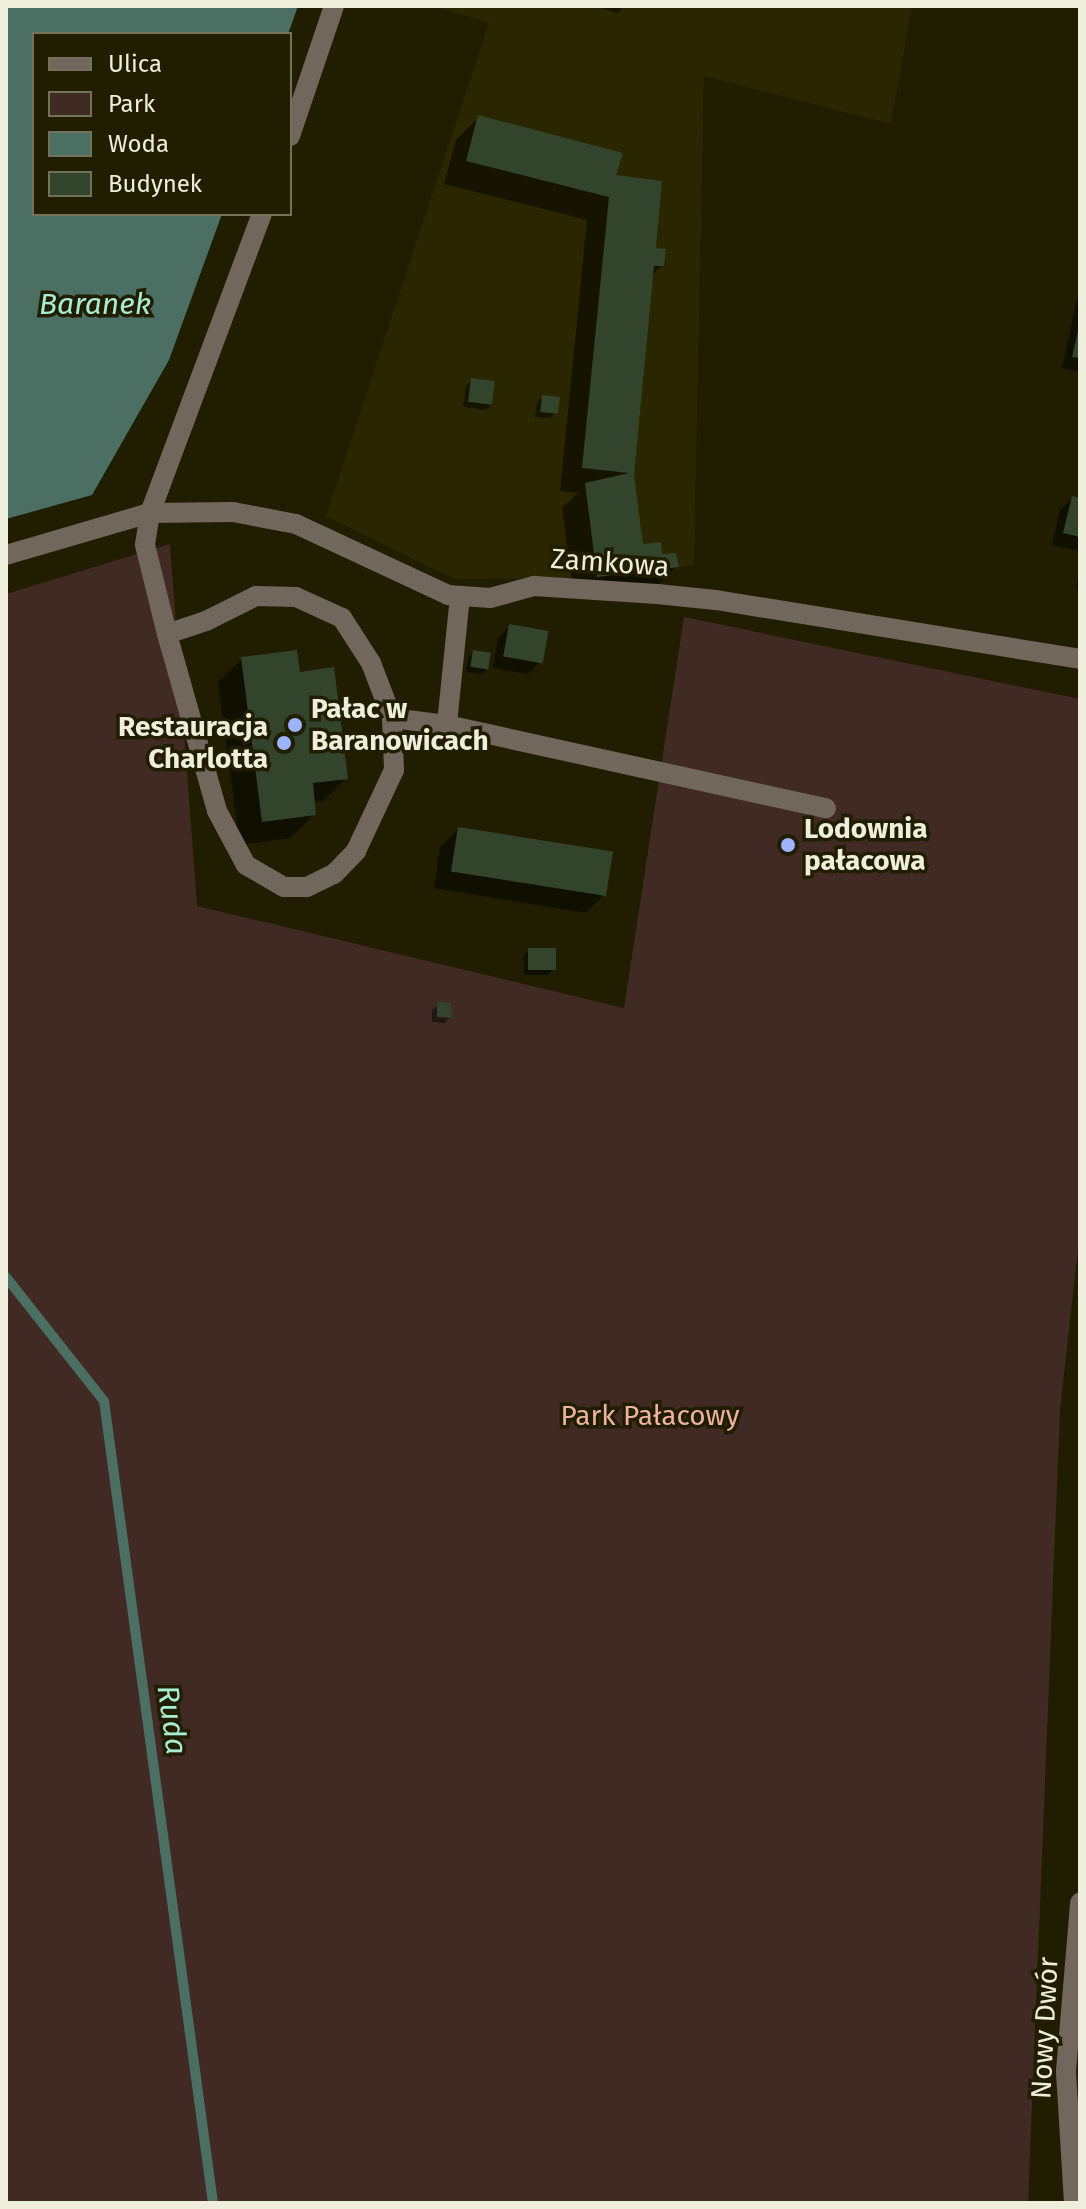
<!DOCTYPE html>
<meta charset="utf-8">
<style>
body{margin:0}
#map{position:relative;width:1086px;height:2209px;overflow:hidden;background:#211d01;font-family:"Fira Sans",sans-serif}
div>[style]{position:absolute}
.built>*{inset:0;background:#2a2600}
.green>*{inset:0;background:#412a23}
.water>*{inset:0;background:#4b6f62}
.shadow>*{inset:0;background:#0007}
.stream>*{height:10px;margin:-5px;padding:0 5px;transform-origin:5px;border-radius:5px;background:#4b6f62}
.building>*{inset:0;background:#33442c;transform-origin:0 0}
.pedestrian>*{height:20px;margin:-10px;padding:0 10px;transform-origin:10px;border-radius:10px;background:#71675d}
.minor>*{height:20px;margin:-10px;padding:0 10px;transform-origin:10px;border-radius:10px;background:#71675d}
.dots>*{width:22px;height:22px;translate:-50% -50%;box-sizing:border-box;border:4px solid #211d01;border-radius:50%}
span{translate:-50% -50%;white-space:nowrap;text-align:center;line-height:1.15;-webkit-text-stroke:7px #211d01;paint-order:stroke}
.street-label{font-size:28px;color:#efeedd}
.poi-label{font-size:28px;color:#efeedd;font-weight:700}
.left{translate:0 -50%;text-align:left}
.right{translate:-100% -50%;text-align:right}
.park-label{font-size:28px;color:#efb2a0}
.water-label{font-size:30px;color:#a8ecd4;font-style:italic}
.frame{position:absolute;inset:0;border:8px solid #efeedd;pointer-events:none}
.legend{position:absolute;left:32px;top:32px;width:260px;height:184px;box-sizing:border-box;background:#211d01;border:2px solid #737159;margin:0;padding:10px 14px;list-style:none;font-size:24px;color:#efeedd}
.legend li{display:flex;align-items:center;gap:16px;height:40px}
.legend b{width:40px;border:2px solid #737159}
</style>
<div id="map">
<div class="built">
<i style="clip-path:polygon(434px 6px,912px 6px,891px 124px,704px 76px,694px 565px,593px 578px,454px 579px,326px 516px,489px 23px)"></i>
</div>
<div class="green">
<i style="clip-path:polygon(170px 544px,197px 906px,624px 1008px,684px 617px,1080px 699px,1080px 1231px,1060px 1410px,1028px 2203px,6px 2203px,6px 594px)"></i>
</div>
<div class="water">
<i style="clip-path:polygon(6px 6px,298px 6px,288px 34px,34px 34px,34px 214px,222px 214px,169px 360px,92px 495px,6px 519px)"></i>
</div>
<div class="shadow">
<i style="clip-path:polygon(594px 6px,624px 6px,618px 13px)"></i>
<i style="clip-path:polygon(479px 117px,613px 177px,662px 265px,651px 276px,632px 475px,641px 546px,677px 566px,653px 590px,574px 599px,562px 508px,578px 493px,560px 491px,587px 220px,444px 184px,456px 140px)"></i>
<i style="clip-path:polygon(1080px 298px,1080px 372px,1062px 368px,1076px 302px)"></i>
<i style="clip-path:polygon(472px 380px,491px 405px,486px 410px,463px 407px,466px 386px)"></i>
<i style="clip-path:polygon(543px 397px,555px 413px,550px 418px,535px 417px,537px 402px)"></i>
<i style="clip-path:polygon(1072px 498px,1080px 500px,1080px 551px,1052px 545px,1060px 510px)"></i>
<i style="clip-path:polygon(1080px 568px,1080px 589px,1076px 588px)"></i>
<i style="clip-path:polygon(510px 626px,540px 662px,528px 674px,493px 668px,498px 638px)"></i>
<i style="clip-path:polygon(473px 652px,487px 669px,481px 674px,466px 672px,468px 658px)"></i>
<i style="clip-path:polygon(242px 659px,298px 674px,346px 778px,323px 801px,313px 802px,314px 814px,291px 838px,240px 845px,218px 682px)"></i>
<i style="clip-path:polygon(458px 829px,604px 895px,586px 913px,434px 888px,440px 847px)"></i>
<i style="clip-path:polygon(529px 950px,553px 970px,548px 975px,524px 975px,524px 955px)"></i>
<i style="clip-path:polygon(438px 1005px,450px 1017px,445px 1023px,432px 1022px,432px 1010px)"></i>
</div>
<div class="stream">
<i style="left:6px;top:1277px;width:158px;rotate:51.7deg"></i>
<i style="left:104px;top:1401px;width:809px;rotate:82.26deg"></i>
</div>
<div class="building">
<i style="clip-path:polygon(478px 115px,623px 153px,616px 175px,662px 181px,656px 248px,666px 249px,664px 266px,654px 266px,634px 475px,643px 544px,661px 542px,662px 554px,676px 553px,679px 567px,597px 577px,585px 483px,629px 473px,582px 468px,609px 197px,466px 161px)"></i>
<i style="clip-path:polygon(1079px 327px,1080px 327px,1080px 358px,1072px 357px)"></i>
<i style="left:471px;top:378px;width:24px;height:24px;rotate:7deg"></i>
<i style="left:542px;top:395px;width:18px;height:17px;rotate:6deg"></i>
<i style="clip-path:polygon(1072px 496px,1080px 498px,1080px 537px,1063px 533px)"></i>
<i style="left:509px;top:624px;width:40px;height:33px;rotate:10deg"></i>
<i style="clip-path:polygon(297px 650px,300px 672px,334px 667px,348px 779px,313px 783px,316px 815px,262px 822px,241px 657px)"></i>
<i style="left:473px;top:650px;width:18px;height:17px;rotate:9deg"></i>
<i style="left:458px;top:827px;width:157px;height:45px;rotate:9deg"></i>
<i style="left:528px;top:948px;width:28px;height:22px"></i>
<i style="clip-path:polygon(437px 1002px,451px 1003px,452px 1018px,437px 1017px)"></i>
</div>
<div class="pedestrian">
<i style="left:150px;top:513px;width:32px;rotate:99deg"></i>
<i style="left:145px;top:545px;width:92px;rotate:76.1deg"></i>
<i style="left:167px;top:634px;width:184px;rotate:74.2deg"></i>
<i style="left:217px;top:811px;width:61px;rotate:61.8deg"></i>
<i style="left:246px;top:865px;width:44px;rotate:30.1deg"></i>
<i style="left:284px;top:887px;width:23px"></i>
<i style="left:307px;top:887px;width:30px;rotate:-26deg"></i>
<i style="left:334px;top:874px;width:32px;rotate:-46deg"></i>
<i style="left:356px;top:851px;width:89px;rotate:-64.9deg"></i>
<i style="left:394px;top:770px;width:52px;rotate:-92.2deg"></i>
<i style="left:460px;top:596px;width:130px;rotate:95.8deg"></i>
<i style="left:447px;top:725px;width:388px;rotate:12.4deg"></i>
<i style="left:167px;top:634px;width:41px;rotate:-18.4deg"></i>
<i style="left:206px;top:621px;width:56px;rotate:-26.6deg"></i>
<i style="left:256px;top:596px;width:40px;rotate:1.4deg"></i>
<i style="left:296px;top:597px;width:51px;rotate:24.5deg"></i>
<i style="left:342px;top:618px;width:54px;rotate:57.2deg"></i>
<i style="left:371px;top:663px;width:59px;rotate:69.1deg"></i>
<i style="left:392px;top:718px;width:55px;rotate:7.3deg"></i>
</div>
<div class="minor">
<i style="left:290px;top:136px;width:137px;rotate:-71.3deg"></i>
<i style="left:150px;top:513px;width:319px;rotate:-69.5deg"></i>
<i style="left:6px;top:555px;width:150px;rotate:-16.3deg"></i>
<i style="left:150px;top:513px;width:83px;rotate:-0.7deg"></i>
<i style="left:233px;top:512px;width:64px;rotate:10.8deg"></i>
<i style="left:296px;top:524px;width:168px;rotate:25deg"></i>
<i style="left:448px;top:595px;width:42px;rotate:4.1deg"></i>
<i style="left:490px;top:598px;width:46px;rotate:-15.3deg"></i>
<i style="left:534px;top:586px;width:123px;rotate:3.7deg"></i>
<i style="left:657px;top:594px;width:59px;rotate:5.8deg"></i>
<i style="left:716px;top:600px;width:369px;rotate:9.2deg"></i>
<i style="left:1074px;top:2203px;width:132px;rotate:-93.5deg"></i>
<i style="left:1066px;top:2071px;width:169px;rotate:-85.2deg"></i>
</div>
<div class="dots">
<i style="left:295px;top:725px;background:#9db4fd"></i>
<i style="left:284px;top:743px;background:#9db4fd"></i>
<i style="left:788px;top:845px;background:#9db4fd"></i>
</div>
<div class="street-label">
<span style="left:610px;top:563px;rotate:4deg">Zamkowa</span>
<span style="left:1045px;top:2028px;rotate:-87deg">Nowy Dwór</span>
</div>
<div class="poi-label">
<span class="left" style="left:311px;top:725px">Pałac w<br>Baranowicach</span>
<span class="right" style="left:268px;top:743px">Restauracja<br>Charlotta</span>
<span class="left" style="left:804px;top:845px">Lodownia<br>pałacowa</span>
</div>
<div class="park-label">
<span style="left:650px;top:1416px">Park Pałacowy</span>
</div>
<div class="water-label">
<span style="left:95px;top:304px">Baranek</span>
<span style="left:172px;top:1720px;rotate:82deg">Ruda</span>
</div>
<div class="frame"></div>
<ul class="legend">
<li><b style="height:10px;background:#71675d"></b>Ulica</li>
<li><b style="height:22px;background:#412a23"></b>Park</li>
<li><b style="height:22px;background:#4b6f62"></b>Woda</li>
<li><b style="height:22px;background:#33442c"></b>Budynek</li>
</ul>
</div>
